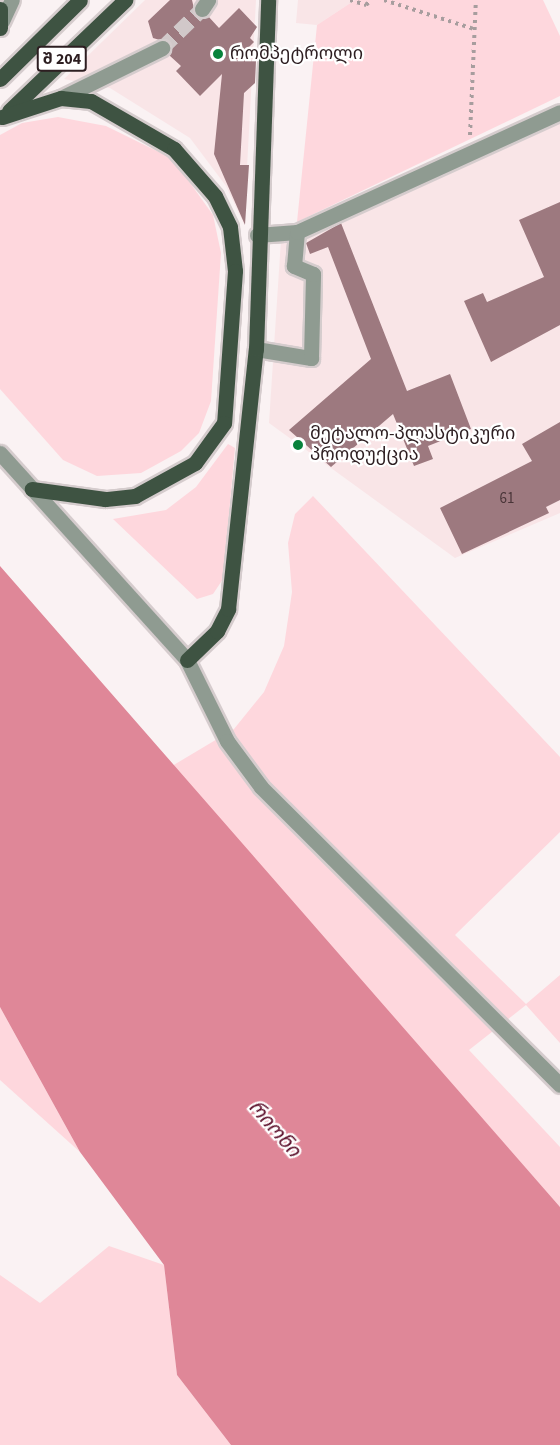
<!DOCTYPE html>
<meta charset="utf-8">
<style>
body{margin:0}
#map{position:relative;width:560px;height:1445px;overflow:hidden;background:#faf2f3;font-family:"Source Sans 3","Noto Sans Georgian",sans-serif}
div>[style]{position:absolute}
.built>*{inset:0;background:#f9e5e7}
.green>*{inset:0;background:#fed7dd}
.water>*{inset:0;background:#df8798}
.building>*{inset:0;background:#9d797f}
.minor-tunnel>*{height:15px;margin-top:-7.5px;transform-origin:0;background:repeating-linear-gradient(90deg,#d1c8c9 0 15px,transparent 0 23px)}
.path>*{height:4px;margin-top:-2px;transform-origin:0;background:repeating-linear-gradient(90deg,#a79d9e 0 3px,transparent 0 7.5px)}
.roads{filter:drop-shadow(2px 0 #d5cccd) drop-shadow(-2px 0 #d5cccd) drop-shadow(0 2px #d5cccd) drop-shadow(0 -2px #d5cccd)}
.minor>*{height:15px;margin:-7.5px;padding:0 7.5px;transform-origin:7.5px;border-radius:7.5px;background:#8f9b91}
.major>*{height:15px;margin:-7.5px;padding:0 7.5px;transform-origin:7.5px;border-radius:7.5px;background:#3e5342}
.dots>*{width:16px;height:16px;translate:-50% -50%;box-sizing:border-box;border:3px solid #fff;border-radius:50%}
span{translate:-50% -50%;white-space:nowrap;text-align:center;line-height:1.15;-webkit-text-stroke:4.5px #fff;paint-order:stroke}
.number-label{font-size:15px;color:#493538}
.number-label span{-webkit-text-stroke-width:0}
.shield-label span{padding:2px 4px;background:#fff;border:2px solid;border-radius:4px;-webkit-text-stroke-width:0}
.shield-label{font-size:16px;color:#2d1e21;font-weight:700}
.poi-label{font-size:18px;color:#2d1e21}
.left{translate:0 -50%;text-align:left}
.water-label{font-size:20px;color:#560623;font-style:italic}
</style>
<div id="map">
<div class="built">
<i style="clip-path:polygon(145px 0,256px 0,244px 224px,226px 186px,190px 138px,110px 88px,64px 79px)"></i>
<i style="clip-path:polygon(298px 0,355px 0,317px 25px,296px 23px)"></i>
<i style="clip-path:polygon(560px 111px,560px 513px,455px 558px,269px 423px,281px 240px)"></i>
</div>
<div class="green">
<i style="clip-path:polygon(355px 0,543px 0,560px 36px,560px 96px,297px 222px,317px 25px)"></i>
<i style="clip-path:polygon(58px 117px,106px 126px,173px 159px,213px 215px,221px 253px,211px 401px,199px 433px,181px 451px,141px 473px,97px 476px,63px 460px,0 389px,0 135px,22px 123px)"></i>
<i style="clip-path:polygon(228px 444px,235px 448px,223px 579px,213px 594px,197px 599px,113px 519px,166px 510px,196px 487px)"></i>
<i style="clip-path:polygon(313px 496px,560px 757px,560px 832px,455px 935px,526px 1004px,560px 975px,560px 1043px,526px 1005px,469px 1050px,560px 1147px,560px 1207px,172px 766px,234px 729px,264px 692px,284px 646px,292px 592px,288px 543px,295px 514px)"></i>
<i style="clip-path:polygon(0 1007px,80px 1152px,0 1080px)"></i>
<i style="clip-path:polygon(109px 1246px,164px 1265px,177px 1375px,231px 1445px,0 1445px,0 1275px,40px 1303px)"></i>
</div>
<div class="water">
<i style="clip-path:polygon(0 566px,560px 1207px,560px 1445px,231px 1445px,177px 1375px,164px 1265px,80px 1152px,0 1007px)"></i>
</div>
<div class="building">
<i style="clip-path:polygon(170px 0,192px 0,196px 17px,208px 16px,219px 28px,239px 8px,257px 27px,250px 38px,254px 42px,236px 60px,256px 61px,255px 83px,244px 93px,240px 165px,249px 165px,245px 225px,214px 154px,222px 74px,200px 96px,176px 71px,181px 66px,169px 55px,170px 43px,153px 38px,148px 21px)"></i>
<i style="clip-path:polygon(560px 202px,560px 325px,491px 362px,464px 301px,483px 293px,487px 302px,544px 277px,519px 220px)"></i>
<i style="clip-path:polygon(341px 223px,407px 391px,450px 374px,471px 429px,428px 446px,433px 459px,414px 466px,393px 414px,331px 467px,289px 430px,371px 359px,328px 247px,310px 254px,306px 243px)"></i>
<i style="clip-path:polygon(560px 422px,560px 500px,546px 507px,549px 513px,462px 554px,440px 508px,532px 461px,522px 444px)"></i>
</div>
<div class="minor-tunnel">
<i style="left:162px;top:48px;width:56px;rotate:-44.3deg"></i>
</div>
<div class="path">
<i style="left:350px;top:0;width:17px;rotate:17deg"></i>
<i style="left:366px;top:5px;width:7px;rotate:-45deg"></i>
<i style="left:384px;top:0;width:95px;rotate:17.9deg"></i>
<i style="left:470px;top:135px;width:135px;rotate:-87.5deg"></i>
</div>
<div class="roads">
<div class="minor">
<i style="left:202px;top:9px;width:11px;rotate:-56deg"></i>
<i style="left:2px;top:21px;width:23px;rotate:-65deg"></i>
<i style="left:61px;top:98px;width:113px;rotate:-26.3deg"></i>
<i style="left:257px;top:235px;width:40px;rotate:-4.3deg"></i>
<i style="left:256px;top:349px;width:56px;rotate:9.3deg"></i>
<i style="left:311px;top:358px;width:84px;rotate:-88.6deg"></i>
<i style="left:313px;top:274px;width:21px;rotate:-157deg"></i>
<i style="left:294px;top:266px;width:34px;rotate:-85deg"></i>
<i style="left:297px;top:232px;width:289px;rotate:-24.5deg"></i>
<i style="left:0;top:453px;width:279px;rotate:47.9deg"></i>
<i style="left:187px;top:660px;width:90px;rotate:63.7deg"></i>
<i style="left:227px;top:741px;width:57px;rotate:53.5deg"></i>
<i style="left:261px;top:787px;width:422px;rotate:44.9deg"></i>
</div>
<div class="major">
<i style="left:0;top:9px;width:19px;rotate:90deg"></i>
<i style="left:0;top:79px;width:112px;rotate:-44.6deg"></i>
<i style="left:9px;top:111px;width:161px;rotate:-43.7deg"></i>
<i style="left:2px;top:117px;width:62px;rotate:-17.9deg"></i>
<i style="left:61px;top:98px;width:30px;rotate:6deg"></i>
<i style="left:91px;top:101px;width:96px;rotate:30deg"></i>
<i style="left:174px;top:149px;width:62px;rotate:48.9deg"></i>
<i style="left:215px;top:196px;width:34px;rotate:64deg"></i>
<i style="left:230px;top:227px;width:44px;rotate:83.5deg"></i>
<i style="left:235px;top:271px;width:152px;rotate:94.1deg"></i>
<i style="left:224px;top:423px;width:49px;rotate:125.9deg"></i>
<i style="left:195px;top:463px;width:68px;rotate:151.2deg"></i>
<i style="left:135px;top:496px;width:30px;rotate:174deg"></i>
<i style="left:105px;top:499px;width:74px;rotate:-172.2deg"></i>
<i style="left:187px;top:660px;width:42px;rotate:-44deg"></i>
<i style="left:217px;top:631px;width:25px;rotate:-63deg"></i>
<i style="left:228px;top:609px;width:262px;rotate:-83.9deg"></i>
<i style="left:256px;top:349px;width:349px;rotate:-88deg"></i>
</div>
</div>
<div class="dots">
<i style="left:218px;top:54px;background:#08833c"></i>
<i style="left:298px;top:445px;background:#08833c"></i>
</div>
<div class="number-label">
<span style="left:507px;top:499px">61</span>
</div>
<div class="shield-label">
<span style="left:62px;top:59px">შ 204</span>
</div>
<div class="poi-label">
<span class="left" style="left:230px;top:54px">რომპეტროლი</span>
<span class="left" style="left:310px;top:445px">მეტალო-პლასტიკური<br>პროდუქცია</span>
</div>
<div class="water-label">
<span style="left:274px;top:1129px;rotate:49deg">რიონი</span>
</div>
</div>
